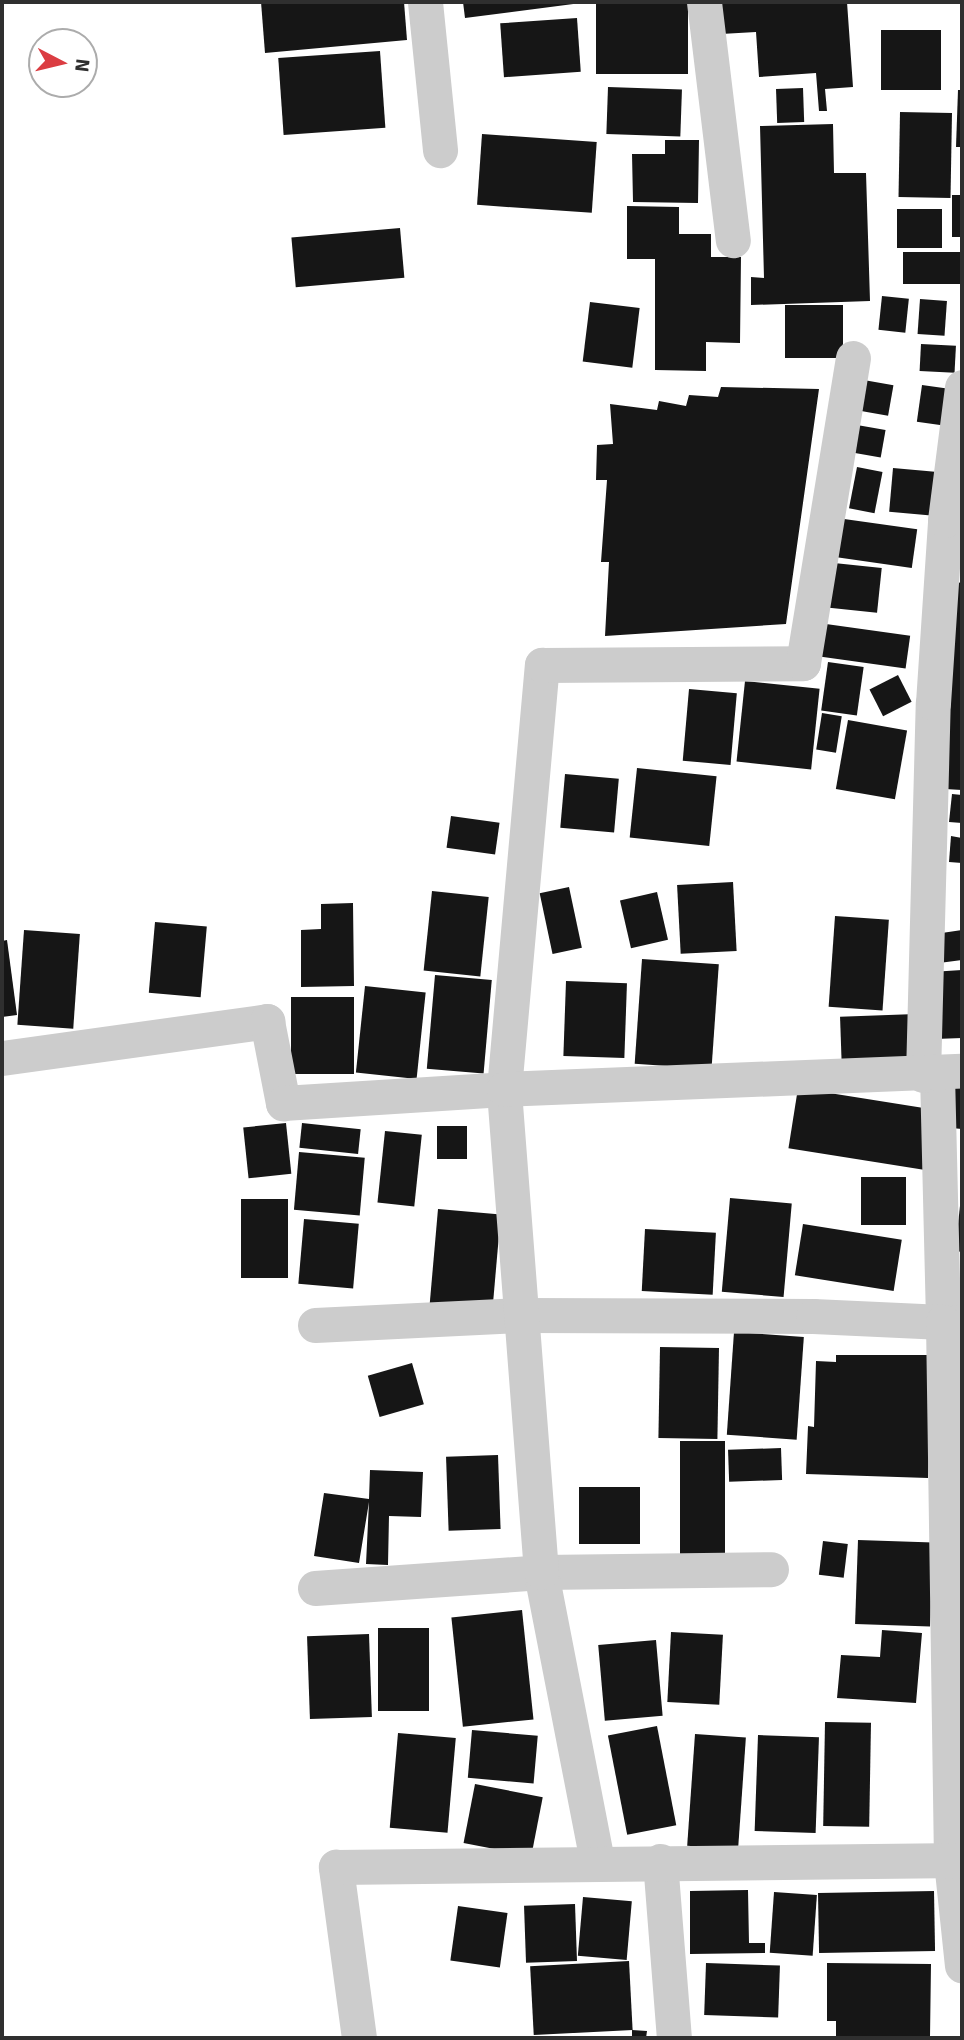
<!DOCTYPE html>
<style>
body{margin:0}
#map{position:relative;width:964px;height:2040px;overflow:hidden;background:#fff;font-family:Signika,sans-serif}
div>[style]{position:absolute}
.building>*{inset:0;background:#161616;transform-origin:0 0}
.minor>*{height:35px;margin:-17.5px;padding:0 17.5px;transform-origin:17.5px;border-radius:17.5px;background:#ccc}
span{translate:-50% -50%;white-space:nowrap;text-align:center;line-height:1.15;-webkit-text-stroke:7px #fff;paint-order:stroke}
.frame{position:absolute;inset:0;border:4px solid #2f2f2f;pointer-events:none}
.north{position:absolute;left:28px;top:28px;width:70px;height:70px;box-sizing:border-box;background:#fff;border:2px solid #acacac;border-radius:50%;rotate:97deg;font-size:19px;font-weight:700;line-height:28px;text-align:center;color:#2f2f2f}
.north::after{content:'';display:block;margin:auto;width:24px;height:32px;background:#db3d42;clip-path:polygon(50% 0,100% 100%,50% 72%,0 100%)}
</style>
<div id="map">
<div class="building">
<i style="clip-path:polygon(261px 2px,404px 2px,407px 40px,265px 53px)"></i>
<i style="clip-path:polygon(463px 2px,581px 2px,581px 3px,465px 18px)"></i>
<i style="left:596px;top:2px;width:92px;height:72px"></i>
<i style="clip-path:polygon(719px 2px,847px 2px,853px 87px,825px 89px,827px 111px,819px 111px,816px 73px,759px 77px,756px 32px,721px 34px)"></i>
<i style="left:577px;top:18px;width:54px;height:77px;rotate:86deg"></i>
<i style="left:881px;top:30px;width:60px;height:60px"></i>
<i style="left:380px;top:51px;width:77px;height:102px;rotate:86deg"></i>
<i style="left:608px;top:87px;width:74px;height:47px;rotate:2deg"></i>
<i style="left:803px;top:88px;width:34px;height:27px;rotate:88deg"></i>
<i style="clip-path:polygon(958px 90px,962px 90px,962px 147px,956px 147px)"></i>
<i style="left:900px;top:112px;width:52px;height:85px;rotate:1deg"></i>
<i style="clip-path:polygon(833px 124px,834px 173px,866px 173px,870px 301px,751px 305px,751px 277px,764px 278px,760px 126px)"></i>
<i style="left:482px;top:134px;width:115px;height:71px;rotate:4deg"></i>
<i style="clip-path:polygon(665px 140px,699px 140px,698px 203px,633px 202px,632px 154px,665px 154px)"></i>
<i style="left:952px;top:195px;width:10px;height:42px"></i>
<i style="clip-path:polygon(627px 206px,679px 207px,679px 234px,711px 234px,711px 257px,741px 257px,740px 343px,706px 342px,706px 371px,655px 370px,655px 259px,627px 259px)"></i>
<i style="left:942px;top:209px;width:39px;height:45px;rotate:90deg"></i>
<i style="left:400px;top:228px;width:50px;height:109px;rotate:85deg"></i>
<i style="left:903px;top:252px;width:59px;height:32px"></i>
<i style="left:882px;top:296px;width:27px;height:34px;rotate:6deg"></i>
<i style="left:920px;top:299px;width:27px;height:35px;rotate:4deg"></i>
<i style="left:590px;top:302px;width:50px;height:60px;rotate:7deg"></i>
<i style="left:785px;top:305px;width:58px;height:53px"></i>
<i style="left:921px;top:344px;width:35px;height:27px;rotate:3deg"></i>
<i style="left:858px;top:379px;width:36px;height:31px;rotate:10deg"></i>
<i style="left:922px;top:385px;width:27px;height:37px;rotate:8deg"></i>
<i style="clip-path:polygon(721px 387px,819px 389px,786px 624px,605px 636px,609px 562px,601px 562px,607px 480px,596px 480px,597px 445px,613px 444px,610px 404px,657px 410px,659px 401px,686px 406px,689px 395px,718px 397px)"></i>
<i style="left:857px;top:425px;width:29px;height:28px;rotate:10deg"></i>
<i style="left:857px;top:467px;width:26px;height:42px;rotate:11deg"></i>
<i style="left:893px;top:468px;width:42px;height:44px;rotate:5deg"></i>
<i style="left:837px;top:518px;width:81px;height:39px;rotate:8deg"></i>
<i style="left:834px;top:563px;width:48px;height:45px;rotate:6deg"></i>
<i style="clip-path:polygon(956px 582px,962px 583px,962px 790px,945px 789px)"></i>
<i style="left:826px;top:624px;width:85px;height:33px;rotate:8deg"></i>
<i style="left:828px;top:662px;width:36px;height:49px;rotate:8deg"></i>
<i style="left:898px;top:675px;width:30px;height:32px;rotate:63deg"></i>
<i style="left:745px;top:681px;width:75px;height:81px;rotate:6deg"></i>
<i style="left:689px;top:689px;width:48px;height:72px;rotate:5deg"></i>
<i style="left:822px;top:713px;width:20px;height:37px;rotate:9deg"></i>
<i style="left:848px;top:720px;width:60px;height:70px;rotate:10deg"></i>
<i style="left:637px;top:768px;width:80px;height:70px;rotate:6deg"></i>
<i style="left:565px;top:774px;width:54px;height:54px;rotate:5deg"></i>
<i style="clip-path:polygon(952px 794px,962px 795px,962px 823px,949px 822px)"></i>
<i style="left:451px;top:816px;width:49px;height:32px;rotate:8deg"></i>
<i style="clip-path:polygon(951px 836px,962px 838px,962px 863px,949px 862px)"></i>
<i style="left:733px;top:882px;width:69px;height:56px;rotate:87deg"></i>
<i style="left:569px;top:887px;width:62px;height:30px;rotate:78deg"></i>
<i style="left:432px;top:891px;width:57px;height:80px;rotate:6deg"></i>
<i style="left:657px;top:892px;width:49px;height:38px;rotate:77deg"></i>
<i style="clip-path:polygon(353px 903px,354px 986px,301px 987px,301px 930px,321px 929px,321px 904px)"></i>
<i style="left:835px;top:916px;width:54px;height:91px;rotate:4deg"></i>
<i style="left:155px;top:922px;width:52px;height:71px;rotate:5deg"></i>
<i style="left:24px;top:930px;width:56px;height:95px;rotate:4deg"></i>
<i style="clip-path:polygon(962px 930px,962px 960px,939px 963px,935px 934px)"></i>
<i style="clip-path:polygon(7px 940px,17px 1015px,2px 1017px,2px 941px)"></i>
<i style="left:642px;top:959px;width:77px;height:105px;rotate:4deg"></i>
<i style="clip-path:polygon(962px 970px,962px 1038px,935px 1039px,931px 972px)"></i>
<i style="left:435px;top:975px;width:57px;height:94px;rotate:5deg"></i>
<i style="left:566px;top:981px;width:61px;height:75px;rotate:2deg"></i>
<i style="left:365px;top:986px;width:61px;height:87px;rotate:6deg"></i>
<i style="left:291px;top:997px;width:63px;height:77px"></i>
<i style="left:916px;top:1014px;width:50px;height:76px;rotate:88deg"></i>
<i style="clip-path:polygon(955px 1085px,962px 1085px,962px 1129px,951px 1128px)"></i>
<i style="left:798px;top:1088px;width:140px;height:61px;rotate:9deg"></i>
<i style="left:286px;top:1123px;width:51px;height:43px;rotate:84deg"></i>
<i style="left:302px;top:1123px;width:59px;height:25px;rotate:6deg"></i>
<i style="left:437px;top:1126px;width:30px;height:33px"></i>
<i style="left:385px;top:1131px;width:37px;height:72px;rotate:6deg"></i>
<i style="left:299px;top:1152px;width:66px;height:58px;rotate:5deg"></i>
<i style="left:861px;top:1177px;width:45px;height:48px"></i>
<i style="left:730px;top:1198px;width:62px;height:94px;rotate:5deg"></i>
<i style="left:241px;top:1199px;width:47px;height:79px"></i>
<i style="clip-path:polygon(960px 1206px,962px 1206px,962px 1252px,955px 1251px)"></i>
<i style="left:438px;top:1209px;width:63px;height:95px;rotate:5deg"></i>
<i style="left:304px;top:1219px;width:55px;height:65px;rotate:5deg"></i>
<i style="left:803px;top:1224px;width:100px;height:52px;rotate:9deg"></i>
<i style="left:645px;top:1229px;width:71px;height:62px;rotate:3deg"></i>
<i style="left:734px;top:1332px;width:70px;height:103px;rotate:4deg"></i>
<i style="left:660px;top:1347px;width:59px;height:91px;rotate:1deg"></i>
<i style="clip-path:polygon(836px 1355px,932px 1355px,928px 1478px,806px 1474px,808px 1426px,814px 1427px,816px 1361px,836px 1362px)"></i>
<i style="left:412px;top:1363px;width:43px;height:46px;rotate:74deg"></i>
<i style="left:680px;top:1441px;width:45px;height:127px"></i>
<i style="left:781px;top:1448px;width:32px;height:53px;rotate:88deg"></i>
<i style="left:498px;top:1455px;width:74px;height:52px;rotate:88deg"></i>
<i style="clip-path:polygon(370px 1470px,423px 1472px,421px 1517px,389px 1516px,388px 1565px,366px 1564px,369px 1502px,359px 1563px,314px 1556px,324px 1493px,369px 1499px)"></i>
<i style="left:579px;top:1487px;width:61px;height:57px"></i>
<i style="left:858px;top:1540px;width:75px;height:84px;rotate:2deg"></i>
<i style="left:823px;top:1541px;width:25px;height:34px;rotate:7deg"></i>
<i style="left:522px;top:1610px;width:110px;height:71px;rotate:84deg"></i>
<i style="left:378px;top:1628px;width:51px;height:83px"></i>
<i style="clip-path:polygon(882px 1630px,922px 1633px,916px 1703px,837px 1698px,841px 1655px,880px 1657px)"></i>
<i style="left:671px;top:1632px;width:52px;height:70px;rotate:3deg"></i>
<i style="left:369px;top:1634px;width:83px;height:62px;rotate:88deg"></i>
<i style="left:656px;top:1640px;width:76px;height:58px;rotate:85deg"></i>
<i style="left:825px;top:1722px;width:46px;height:104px;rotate:1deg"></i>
<i style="left:657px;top:1726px;width:101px;height:50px;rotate:79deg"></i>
<i style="left:472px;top:1730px;width:66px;height:48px;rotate:5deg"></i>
<i style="left:398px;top:1733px;width:58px;height:95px;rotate:5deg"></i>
<i style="left:695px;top:1734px;width:51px;height:112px;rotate:4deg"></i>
<i style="left:758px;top:1735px;width:61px;height:96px;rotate:2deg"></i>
<i style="left:475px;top:1784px;width:69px;height:60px;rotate:11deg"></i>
<i style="clip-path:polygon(748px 1890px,749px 1943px,765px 1943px,765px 1953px,690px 1954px,690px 1891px)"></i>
<i style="left:934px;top:1891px;width:60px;height:116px;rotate:89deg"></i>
<i style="left:774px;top:1892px;width:43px;height:61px;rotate:4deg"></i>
<i style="left:583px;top:1897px;width:49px;height:59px;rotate:5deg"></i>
<i style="left:575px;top:1904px;width:57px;height:51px;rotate:88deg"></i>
<i style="left:458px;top:1906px;width:50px;height:55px;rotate:8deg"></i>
<i style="left:629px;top:1961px;width:69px;height:99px;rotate:87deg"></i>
<i style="left:706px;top:1963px;width:74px;height:52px;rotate:2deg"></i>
<i style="clip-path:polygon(827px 1963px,931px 1964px,930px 2038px,836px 2038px,836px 2021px,827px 2021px)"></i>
<i style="clip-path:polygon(632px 2030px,647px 2031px,646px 2038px,632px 2038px)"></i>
</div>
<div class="minor">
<i style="left:425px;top:2px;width:149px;rotate:84.2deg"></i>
<i style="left:704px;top:2px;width:240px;rotate:83.1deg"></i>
<i style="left:2px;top:1058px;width:268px;rotate:-7.9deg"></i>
<i style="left:267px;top:1021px;width:84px;rotate:79deg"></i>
<i style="left:283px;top:1103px;width:221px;rotate:-3.6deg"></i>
<i style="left:504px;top:1089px;width:426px;rotate:-84.9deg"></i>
<i style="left:542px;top:665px;width:261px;rotate:-0.4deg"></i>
<i style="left:803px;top:663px;width:309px;rotate:-80.7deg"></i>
<i style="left:937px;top:1074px;width:248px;rotate:88.6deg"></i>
<i style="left:943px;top:1322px;width:19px;rotate:3deg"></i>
<i style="left:923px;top:1075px;width:372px;rotate:-88.5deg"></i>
<i style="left:933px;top:703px;width:183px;rotate:-86.2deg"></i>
<i style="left:945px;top:520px;width:134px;rotate:-82.7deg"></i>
<i style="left:315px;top:1325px;width:207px;rotate:-2.8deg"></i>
<i style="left:522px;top:1315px;width:291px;rotate:0.2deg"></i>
<i style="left:813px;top:1316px;width:130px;rotate:2.6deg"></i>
<i style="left:943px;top:1322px;width:539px;rotate:89.15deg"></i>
<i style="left:951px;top:1861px;width:105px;rotate:84deg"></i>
<i style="left:315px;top:1588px;width:227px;rotate:-4deg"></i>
<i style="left:541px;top:1572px;width:230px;rotate:-0.7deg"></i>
<i style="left:597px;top:1861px;width:294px;rotate:-101deg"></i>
<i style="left:541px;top:1572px;width:484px;rotate:-94.4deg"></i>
<i style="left:504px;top:1089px;width:458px;rotate:-2.3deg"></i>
<i style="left:660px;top:1861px;width:178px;rotate:85.5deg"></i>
<i style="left:359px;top:2038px;width:173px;rotate:-97.7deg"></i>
<i style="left:336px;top:1867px;width:626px;rotate:-0.64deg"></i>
</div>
<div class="frame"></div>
<div class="north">N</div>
</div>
